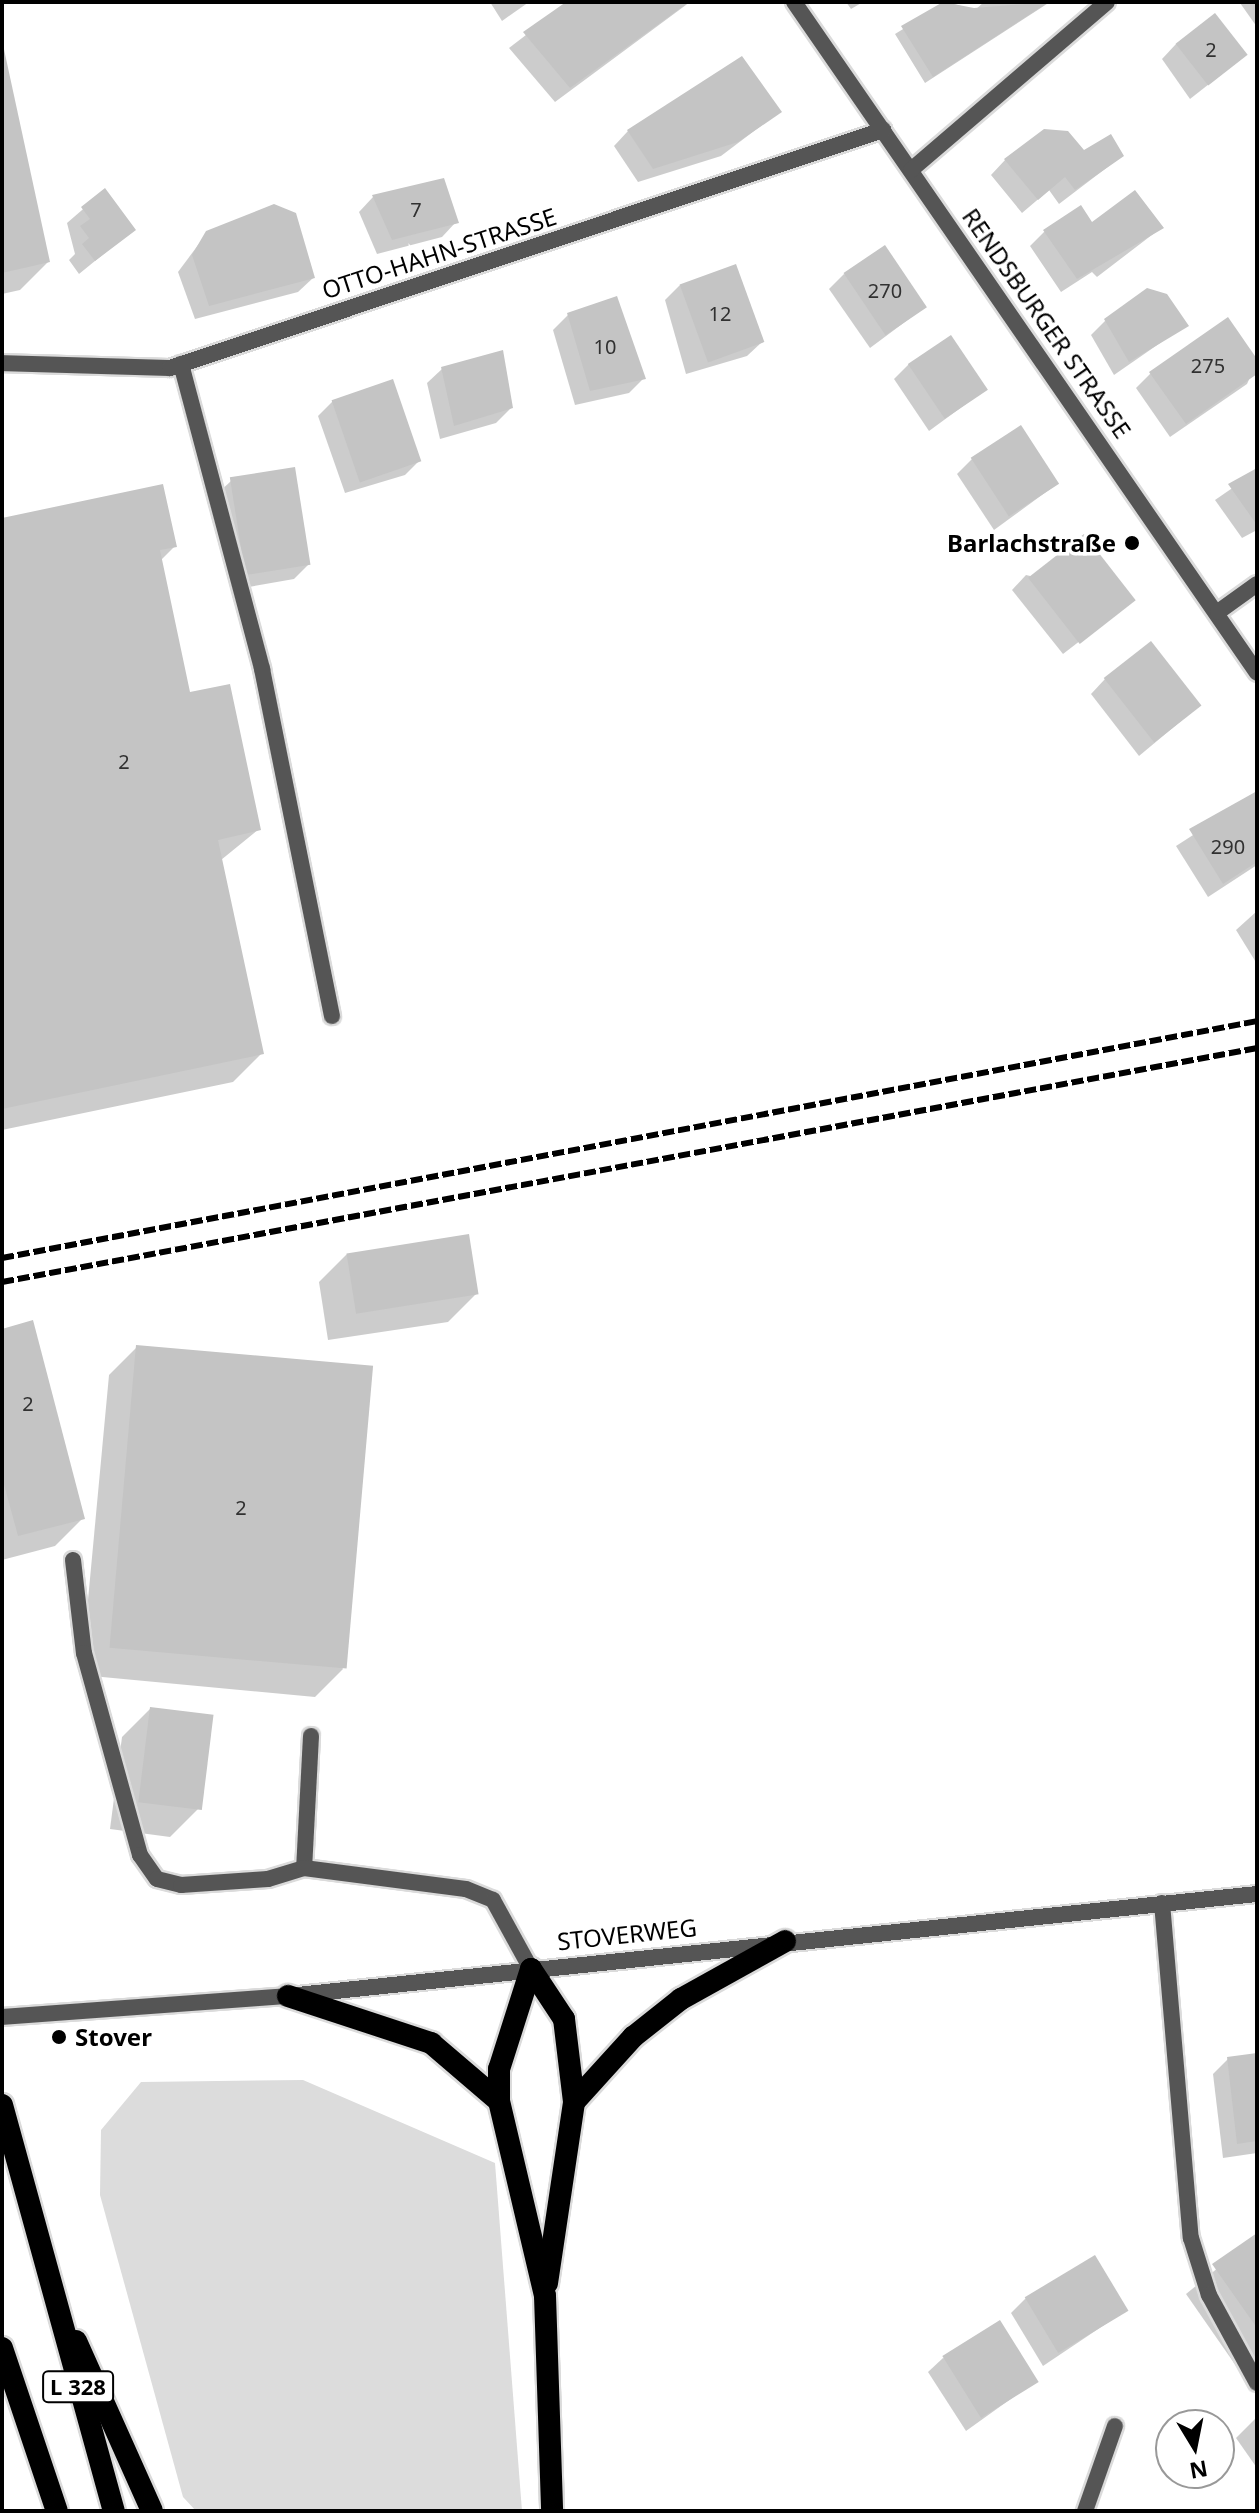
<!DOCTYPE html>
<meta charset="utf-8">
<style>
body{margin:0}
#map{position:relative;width:1259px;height:2513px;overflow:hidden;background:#fff;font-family:"Noto Sans",sans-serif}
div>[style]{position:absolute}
.green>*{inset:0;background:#dcdcdc}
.shadow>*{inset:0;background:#0003}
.building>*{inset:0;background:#c4c4c4;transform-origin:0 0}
.roads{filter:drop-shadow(2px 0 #dbdbdb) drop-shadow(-2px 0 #dbdbdb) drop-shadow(0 2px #dbdbdb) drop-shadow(0 -2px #dbdbdb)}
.service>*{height:16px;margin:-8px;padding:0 8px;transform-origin:8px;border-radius:8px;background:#555}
.minor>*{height:16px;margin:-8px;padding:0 8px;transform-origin:8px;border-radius:8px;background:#555}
.tertiary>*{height:16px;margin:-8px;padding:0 8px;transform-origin:8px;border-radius:8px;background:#555}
.trunk>*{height:22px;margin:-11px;padding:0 11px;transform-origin:11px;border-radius:11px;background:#000}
.rail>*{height:6px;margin-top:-3px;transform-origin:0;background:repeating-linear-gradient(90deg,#000 0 12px,transparent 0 16px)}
.dots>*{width:22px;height:22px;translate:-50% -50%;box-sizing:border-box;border:4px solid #fff;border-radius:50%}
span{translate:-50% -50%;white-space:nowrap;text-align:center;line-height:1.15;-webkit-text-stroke:7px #fff;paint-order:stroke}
.number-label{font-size:20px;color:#313131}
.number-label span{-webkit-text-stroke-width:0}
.shield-label span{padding:2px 6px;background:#fff;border:2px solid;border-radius:6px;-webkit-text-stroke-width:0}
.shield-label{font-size:22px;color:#000;font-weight:700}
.street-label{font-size:24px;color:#000}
.poi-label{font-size:24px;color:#000;font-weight:700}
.right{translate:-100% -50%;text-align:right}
.left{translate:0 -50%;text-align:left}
.frame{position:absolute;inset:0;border:4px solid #000;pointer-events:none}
.north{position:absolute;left:1155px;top:2409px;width:80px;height:80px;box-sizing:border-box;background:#fff;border:2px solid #999;border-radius:50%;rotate:170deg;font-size:22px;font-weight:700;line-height:32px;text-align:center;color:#000}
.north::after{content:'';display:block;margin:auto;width:28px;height:36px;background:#000;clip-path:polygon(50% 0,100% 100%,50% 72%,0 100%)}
</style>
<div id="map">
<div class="green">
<i style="clip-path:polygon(303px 2080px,495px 2163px,522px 2511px,196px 2511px,183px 2497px,100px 2195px,101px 2130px,141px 2082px)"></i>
</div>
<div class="shadow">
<i style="clip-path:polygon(490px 2px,529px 2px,502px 21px)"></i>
<i style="clip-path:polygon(569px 2px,690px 2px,555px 102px,509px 48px)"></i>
<i style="clip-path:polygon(846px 2px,863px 2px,851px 9px)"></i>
<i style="clip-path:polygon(947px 2px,975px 10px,984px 2px,1050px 2px,925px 83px,895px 34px)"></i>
<i style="clip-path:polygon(1257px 2px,1257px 27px,1240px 3px)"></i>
<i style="clip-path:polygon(2px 43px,48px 262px,20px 290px,2px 294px)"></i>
<i style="clip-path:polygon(1176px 44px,1246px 55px,1190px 99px,1162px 59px)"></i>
<i style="clip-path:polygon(779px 112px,721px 156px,638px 182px,614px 146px,628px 131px)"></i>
<i style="clip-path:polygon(1084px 153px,1122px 156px,1059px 204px,1049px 190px,1022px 213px,991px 175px,1005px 160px)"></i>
<i style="clip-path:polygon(104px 191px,133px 230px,79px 274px,69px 260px,75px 254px,67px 223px)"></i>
<i style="clip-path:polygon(373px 197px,456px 222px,442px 237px,377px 254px,359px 212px)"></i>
<i style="clip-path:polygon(1091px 225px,1161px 228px,1097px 277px,1092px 272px,1061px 292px,1030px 246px,1044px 232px)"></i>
<i style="clip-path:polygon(207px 233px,313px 278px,298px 292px,195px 319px,178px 272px)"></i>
<i style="clip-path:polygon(844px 274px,925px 307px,870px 348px,829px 289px)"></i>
<i style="clip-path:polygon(680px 285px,762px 342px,747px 356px,686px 374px,665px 300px)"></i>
<i style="clip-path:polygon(568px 315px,644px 378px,629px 393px,575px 405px,553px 330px)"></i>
<i style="clip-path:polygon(1105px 321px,1186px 325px,1114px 375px,1091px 335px)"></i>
<i style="clip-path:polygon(1257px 362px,1247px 384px,1170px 437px,1136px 388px,1151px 373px)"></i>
<i style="clip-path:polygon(909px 364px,985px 390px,929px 431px,894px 379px)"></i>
<i style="clip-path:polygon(442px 369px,511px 408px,496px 423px,440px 439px,427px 383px)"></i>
<i style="clip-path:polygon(333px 401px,420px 460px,405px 475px,345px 493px,318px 416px)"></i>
<i style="clip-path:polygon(972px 459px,1057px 484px,994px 530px,957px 474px)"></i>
<i style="clip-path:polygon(1257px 471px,1257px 530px,1242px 538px,1215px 500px)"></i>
<i style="clip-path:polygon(231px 481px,309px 564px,294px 579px,232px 590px,216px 495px)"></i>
<i style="clip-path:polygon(2px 520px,174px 547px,160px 561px,188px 694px,259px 829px,221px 860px,261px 1054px,233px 1082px,2px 1130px)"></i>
<i style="clip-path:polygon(1026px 575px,1133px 600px,1063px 654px,1012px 590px)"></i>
<i style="clip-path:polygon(1105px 679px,1199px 706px,1139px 756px,1091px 694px)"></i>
<i style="clip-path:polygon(1257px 794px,1257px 865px,1208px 897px,1176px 846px)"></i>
<i style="clip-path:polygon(1257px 911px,1257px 964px,1236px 930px)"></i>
<i style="clip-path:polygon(347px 1254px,477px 1293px,448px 1322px,328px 1340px,319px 1282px)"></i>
<i style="clip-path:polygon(2px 1331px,83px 1518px,55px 1546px,2px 1560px)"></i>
<i style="clip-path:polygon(137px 1347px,343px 1669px,315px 1697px,81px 1675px,109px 1375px)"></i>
<i style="clip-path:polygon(150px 1709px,198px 1809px,170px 1837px,110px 1829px,122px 1737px)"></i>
<i style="clip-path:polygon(1257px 2055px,1257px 2153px,1223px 2158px,1213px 2074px,1228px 2059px)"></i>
<i style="clip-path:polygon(1257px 2236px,1257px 2396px,1186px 2294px)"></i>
<i style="clip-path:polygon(1026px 2298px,1125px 2311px,1043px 2366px,1011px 2313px)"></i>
<i style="clip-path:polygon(943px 2358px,1036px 2381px,966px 2431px,928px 2372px)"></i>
<i style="clip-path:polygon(1257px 2417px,1257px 2468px,1236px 2438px)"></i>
</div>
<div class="building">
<i style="clip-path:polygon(566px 2px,689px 2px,570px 88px,523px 32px)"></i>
<i style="clip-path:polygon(943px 2px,974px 8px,1049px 2px,933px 77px,901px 26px)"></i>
<i style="left:1215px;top:13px;width:53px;height:50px;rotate:52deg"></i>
<i style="clip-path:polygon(2px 40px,50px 262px,2px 273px)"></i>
<i style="clip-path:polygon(742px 56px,782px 112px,738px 142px,653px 169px,627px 130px)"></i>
<i style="clip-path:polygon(1044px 129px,1068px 131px,1084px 150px,1111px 134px,1124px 156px,1075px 190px,1065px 177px,1038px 200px,1004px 159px)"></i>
<i style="clip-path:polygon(444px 178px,459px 223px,392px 240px,372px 195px)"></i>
<i style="clip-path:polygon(105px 188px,136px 230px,95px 261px,82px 244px,89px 238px,80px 226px,90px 219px,81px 207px)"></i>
<i style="clip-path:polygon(1135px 190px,1164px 228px,1077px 279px,1043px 230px,1081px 205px,1092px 222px)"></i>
<i style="clip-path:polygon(274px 204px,296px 213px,315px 278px,209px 306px,192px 255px,206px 231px)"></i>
<i style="left:885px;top:245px;width:75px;height:50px;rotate:56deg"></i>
<i style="left:736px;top:264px;width:83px;height:60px;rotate:70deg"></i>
<i style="clip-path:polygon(1147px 288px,1167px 294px,1189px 326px,1129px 362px,1104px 319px)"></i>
<i style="clip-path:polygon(617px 296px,646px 379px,590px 391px,567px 313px)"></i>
<i style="clip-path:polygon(1228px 317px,1257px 359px,1257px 374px,1186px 424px,1149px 372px)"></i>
<i style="left:951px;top:335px;width:66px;height:52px;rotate:56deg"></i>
<i style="clip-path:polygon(503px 350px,513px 408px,454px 426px,441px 367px)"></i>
<i style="left:393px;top:379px;width:87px;height:65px;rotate:71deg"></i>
<i style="left:1021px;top:425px;width:70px;height:60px;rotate:57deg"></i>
<i style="left:295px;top:467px;width:99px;height:66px;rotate:81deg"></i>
<i style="clip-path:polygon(1257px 468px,1257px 525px,1228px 484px)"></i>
<i style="clip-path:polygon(163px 484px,177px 547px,160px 550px,190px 692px,230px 684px,261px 830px,218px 840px,264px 1054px,2px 1109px,2px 518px)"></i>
<i style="left:1084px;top:534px;width:84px;height:71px;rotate:52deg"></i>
<i style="left:1151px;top:641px;width:82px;height:60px;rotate:52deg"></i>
<i style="clip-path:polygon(1257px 791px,1257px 862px,1223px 884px,1189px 829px)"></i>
<i style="left:469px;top:1234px;width:61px;height:124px;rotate:81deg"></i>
<i style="clip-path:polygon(33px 1320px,85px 1519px,18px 1536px,2px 1477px,2px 1329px)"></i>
<i style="left:136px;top:1345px;width:238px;height:304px;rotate:5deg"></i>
<i style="left:150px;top:1707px;width:64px;height:96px;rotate:7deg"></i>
<i style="clip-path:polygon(1257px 2053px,1257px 2141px,1237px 2144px,1227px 2057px)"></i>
<i style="clip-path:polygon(1257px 2233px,1257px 2328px,1212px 2264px)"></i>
<i style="left:1095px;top:2255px;width:65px;height:82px;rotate:59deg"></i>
<i style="left:1000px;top:2320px;width:73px;height:68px;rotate:58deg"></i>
</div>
<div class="roads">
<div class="service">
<i style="left:181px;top:364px;width:316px;rotate:75.1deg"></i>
<i style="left:262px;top:669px;width:354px;rotate:78.6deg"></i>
<i style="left:73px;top:1560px;width:94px;rotate:83.3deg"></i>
<i style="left:84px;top:1653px;width:210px;rotate:74.5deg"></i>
<i style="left:140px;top:1855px;width:29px;rotate:55deg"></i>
<i style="left:157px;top:1879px;width:25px;rotate:14deg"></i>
<i style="left:181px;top:1885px;width:87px;rotate:-3.9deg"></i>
<i style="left:268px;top:1879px;width:38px;rotate:-17deg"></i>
<i style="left:311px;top:1736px;width:132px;rotate:93deg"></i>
<i style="left:304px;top:1868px;width:163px;rotate:7.4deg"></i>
<i style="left:466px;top:1889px;width:29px;rotate:22deg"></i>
<i style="left:493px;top:1900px;width:79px;rotate:61.2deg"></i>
<i style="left:1162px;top:1903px;width:336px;rotate:85.1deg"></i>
<i style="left:1191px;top:2238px;width:60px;rotate:72.5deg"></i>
<i style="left:1209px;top:2295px;width:100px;rotate:61.4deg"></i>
<i style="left:1085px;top:2511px;width:90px;rotate:-70.6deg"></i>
</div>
<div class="minor">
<i style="left:794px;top:2px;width:815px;rotate:55.39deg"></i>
<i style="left:911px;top:170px;width:258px;rotate:-40.6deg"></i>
<i style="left:2px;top:363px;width:168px;rotate:1.7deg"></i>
<i style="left:170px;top:368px;width:752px;rotate:-18.46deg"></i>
<i style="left:1218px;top:612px;width:48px;rotate:-35.7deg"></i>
</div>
<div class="tertiary">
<i style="left:2px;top:2017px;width:287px;rotate:-4.2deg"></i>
<i style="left:288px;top:1996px;width:974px;rotate:-6.01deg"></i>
</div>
<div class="trunk">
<i style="left:531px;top:1969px;width:105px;rotate:107.7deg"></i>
<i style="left:499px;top:2069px;width:32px;rotate:90deg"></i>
<i style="left:499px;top:2101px;width:200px;rotate:76.7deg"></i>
<i style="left:545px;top:2296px;width:215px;rotate:88.1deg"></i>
<i style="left:531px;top:1969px;width:60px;rotate:56.6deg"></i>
<i style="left:564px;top:2019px;width:84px;rotate:83.1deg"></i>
<i style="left:288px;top:1996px;width:151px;rotate:18.2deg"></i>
<i style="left:431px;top:2043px;width:89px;rotate:40.5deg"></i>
<i style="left:2px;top:2105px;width:421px;rotate:74.6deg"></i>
<i style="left:547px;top:2283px;width:183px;rotate:-81.5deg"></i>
<i style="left:574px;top:2102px;width:88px;rotate:-47.8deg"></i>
<i style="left:633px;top:2037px;width:61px;rotate:-38.4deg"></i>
<i style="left:681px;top:1999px;width:119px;rotate:-29.1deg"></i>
<i style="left:76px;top:2341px;width:186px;rotate:65.9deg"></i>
<i style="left:2px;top:2348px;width:172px;rotate:71.4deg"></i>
</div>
</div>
<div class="rail">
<i style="left:2px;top:1258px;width:1277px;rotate:-10.69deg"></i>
<i style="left:2px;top:1282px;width:1277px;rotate:-10.56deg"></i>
</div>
<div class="dots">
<i style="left:1132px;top:543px;background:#000"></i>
<i style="left:59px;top:2037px;background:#000"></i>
</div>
<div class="number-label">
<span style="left:1211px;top:49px">2</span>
<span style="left:416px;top:209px">7</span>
<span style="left:885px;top:290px">270</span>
<span style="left:720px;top:313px">12</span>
<span style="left:605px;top:346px">10</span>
<span style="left:1208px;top:365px">275</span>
<span style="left:124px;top:761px">2</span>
<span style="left:1228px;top:846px">290</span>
<span style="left:28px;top:1403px">2</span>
<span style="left:241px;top:1507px">2</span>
</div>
<div class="shield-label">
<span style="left:78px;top:2387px">L 328</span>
</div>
<div class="street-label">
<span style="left:439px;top:253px;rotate:-18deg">OTTO-HAHN-STRASSE</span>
<span style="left:1047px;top:323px;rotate:55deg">RENDSBURGER STRASSE</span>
<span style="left:627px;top:1934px;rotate:-6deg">STOVERWEG</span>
</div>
<div class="poi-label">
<span class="right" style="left:1116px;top:543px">Barlachstraße</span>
<span class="left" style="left:75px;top:2037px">Stover</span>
</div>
<div class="frame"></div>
<div class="north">N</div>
</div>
